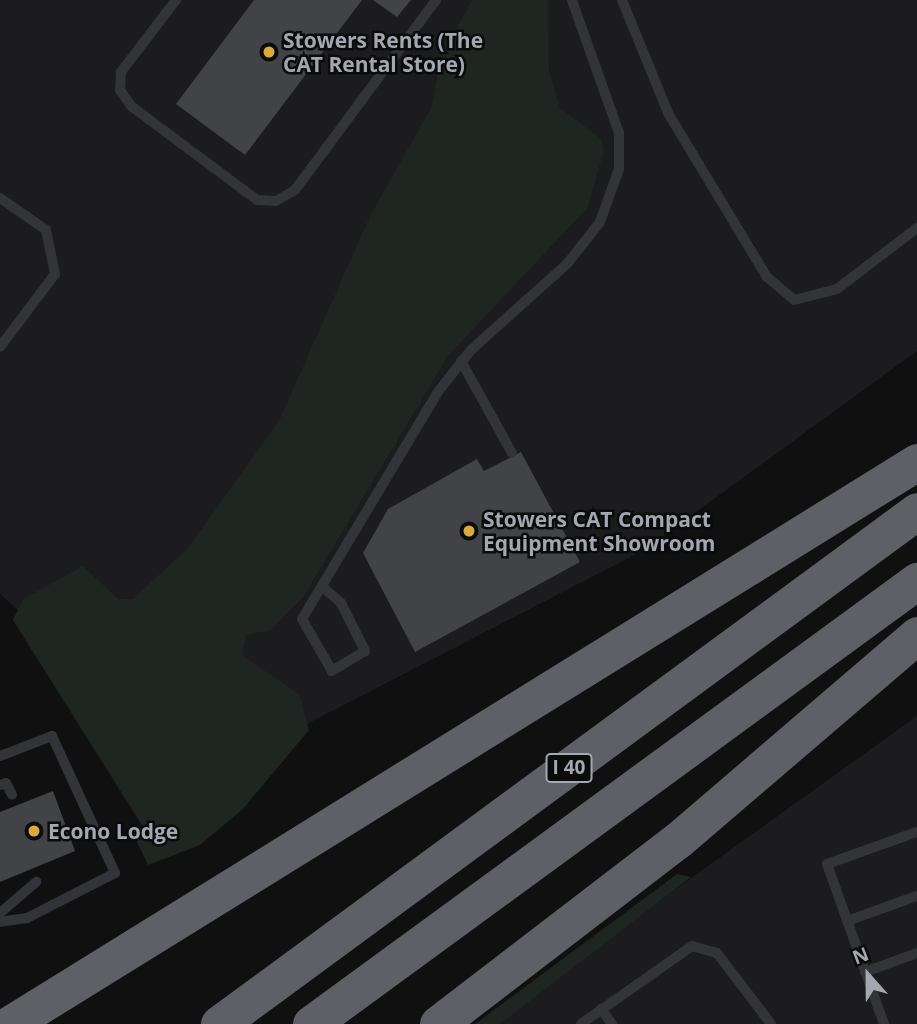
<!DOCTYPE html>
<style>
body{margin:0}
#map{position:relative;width:917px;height:1024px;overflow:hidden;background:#101011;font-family:"Open Sans",sans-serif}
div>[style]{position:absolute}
.built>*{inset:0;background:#1c1c1e}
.green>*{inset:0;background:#1f2520}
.building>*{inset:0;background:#424346}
.lane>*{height:10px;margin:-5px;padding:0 5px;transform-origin:5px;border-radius:5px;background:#333438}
.highway>*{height:37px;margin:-18.5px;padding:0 18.5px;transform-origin:18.5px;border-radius:18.5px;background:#5e6066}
.dots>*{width:19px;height:19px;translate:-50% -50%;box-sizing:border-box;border:4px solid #0b0b0c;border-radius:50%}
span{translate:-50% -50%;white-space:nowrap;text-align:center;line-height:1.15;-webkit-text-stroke:5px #0b0b0c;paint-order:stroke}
.shield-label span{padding:2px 5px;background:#0b0b0c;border:2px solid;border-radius:5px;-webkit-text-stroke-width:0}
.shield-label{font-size:19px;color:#a3a7b0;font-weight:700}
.poi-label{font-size:21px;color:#a3a7b0;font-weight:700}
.left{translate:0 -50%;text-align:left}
.north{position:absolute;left:833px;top:940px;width:70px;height:70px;-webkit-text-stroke:5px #0b0b0c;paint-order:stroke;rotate:339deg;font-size:19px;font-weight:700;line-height:28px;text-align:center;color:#a3a7b0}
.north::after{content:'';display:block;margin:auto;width:24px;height:32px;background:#a3a7b0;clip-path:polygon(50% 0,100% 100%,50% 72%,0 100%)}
</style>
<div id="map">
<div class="built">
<i style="clip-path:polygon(0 0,917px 0,917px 351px,644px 550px,241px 758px,74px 660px,0 594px)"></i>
<i style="clip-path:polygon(917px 716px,917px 1024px,500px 1024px,545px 983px)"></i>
</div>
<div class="green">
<i style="clip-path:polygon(472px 0,548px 0,549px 70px,560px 108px,600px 138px,604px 150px,588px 207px,448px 356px,304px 596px,271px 630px,246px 635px,242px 655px,300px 695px,309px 730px,243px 809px,200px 845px,148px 865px,133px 834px,143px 827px,13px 620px,23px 599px,83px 566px,118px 599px,133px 599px,188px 548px,279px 421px,370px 216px,431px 108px,441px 57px)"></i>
<i style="clip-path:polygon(677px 874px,691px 877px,500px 1024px,475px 1024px)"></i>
</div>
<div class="building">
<i style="clip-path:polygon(254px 0,362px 0,245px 155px,176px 104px)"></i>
<i style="clip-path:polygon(373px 0,411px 0,397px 17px)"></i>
<i style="clip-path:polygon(521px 452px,580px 562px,415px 652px,363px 553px,388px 509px,477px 459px,484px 471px)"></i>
<i style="clip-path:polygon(53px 791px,75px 851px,0 882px,0 812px)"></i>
</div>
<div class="lane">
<i style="left:176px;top:0;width:91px;rotate:127.4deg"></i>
<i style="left:121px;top:72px;width:18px;rotate:93deg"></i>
<i style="left:120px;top:90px;width:19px;rotate:55deg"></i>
<i style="left:131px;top:106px;width:157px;rotate:36.7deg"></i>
<i style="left:257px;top:200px;width:19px;rotate:3deg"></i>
<i style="left:276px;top:201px;width:22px;rotate:-30deg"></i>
<i style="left:295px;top:190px;width:237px;rotate:-53.4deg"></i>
<i style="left:622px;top:0;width:122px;rotate:67.8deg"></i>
<i style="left:668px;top:113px;width:192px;rotate:58.9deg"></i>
<i style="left:767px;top:277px;width:35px;rotate:40deg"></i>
<i style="left:794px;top:300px;width:44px;rotate:-14.3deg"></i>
<i style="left:837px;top:289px;width:101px;rotate:-37.3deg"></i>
<i style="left:0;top:198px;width:56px;rotate:34.8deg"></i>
<i style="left:46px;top:230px;width:45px;rotate:78.4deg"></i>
<i style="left:55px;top:274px;width:91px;rotate:127deg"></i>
<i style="left:461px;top:361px;width:105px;rotate:61deg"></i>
<i style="left:325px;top:589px;width:21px;rotate:41deg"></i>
<i style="left:341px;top:603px;width:54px;rotate:63.4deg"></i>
<i style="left:365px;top:651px;width:39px;rotate:149deg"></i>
<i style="left:332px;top:671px;width:60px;rotate:-120deg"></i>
<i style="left:302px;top:619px;width:263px;rotate:-59.1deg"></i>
<i style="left:437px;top:393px;width:55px;rotate:-51.7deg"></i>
<i style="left:471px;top:350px;width:129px;rotate:-41.9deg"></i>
<i style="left:567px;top:264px;width:53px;rotate:-51.8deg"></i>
<i style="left:600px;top:222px;width:56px;rotate:-70.3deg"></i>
<i style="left:619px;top:169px;width:36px;rotate:-90deg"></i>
<i style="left:619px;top:133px;width:141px;rotate:-109.5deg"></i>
<i style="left:0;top:756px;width:56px;rotate:-21deg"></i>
<i style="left:52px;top:736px;width:151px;rotate:65.3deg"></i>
<i style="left:115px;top:873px;width:99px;rotate:152.9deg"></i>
<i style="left:27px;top:918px;width:27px;rotate:172deg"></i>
<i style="left:0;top:785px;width:6px;rotate:-18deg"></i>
<i style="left:6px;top:783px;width:13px;rotate:63deg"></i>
<i style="left:0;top:913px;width:48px;rotate:-40.7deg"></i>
<i style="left:847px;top:921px;width:74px;rotate:-19.7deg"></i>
<i style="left:865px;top:972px;width:55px;rotate:-20.1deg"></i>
<i style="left:601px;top:1009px;width:19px;rotate:54deg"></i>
<i style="left:581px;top:1024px;width:136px;rotate:-35.1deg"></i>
<i style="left:692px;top:946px;width:26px;rotate:16deg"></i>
<i style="left:717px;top:953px;width:89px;rotate:52.7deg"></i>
<i style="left:884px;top:1024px;width:170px;rotate:-109.6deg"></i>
<i style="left:827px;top:864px;width:96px;rotate:-19.6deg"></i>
</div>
<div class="highway">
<i style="left:10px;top:1024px;width:1067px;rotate:-31.78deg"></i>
<i style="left:219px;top:1024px;width:866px;rotate:-36.31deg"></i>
<i style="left:311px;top:1024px;width:751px;rotate:-36.17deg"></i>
<i style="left:438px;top:1024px;width:302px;rotate:-37.5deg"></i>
<i style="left:678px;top:840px;width:315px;rotate:-40.6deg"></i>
</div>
<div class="dots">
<i style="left:269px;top:52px;background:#daaa3f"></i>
<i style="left:469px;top:531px;background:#daaa3f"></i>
<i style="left:34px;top:831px;background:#daaa3f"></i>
</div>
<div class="shield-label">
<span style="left:569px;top:768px">I 40</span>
</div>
<div class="poi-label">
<span class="left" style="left:283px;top:52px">Stowers Rents (The<br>CAT Rental Store)</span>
<span class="left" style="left:483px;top:531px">Stowers CAT Compact<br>Equipment Showroom</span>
<span class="left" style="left:48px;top:831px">Econo Lodge</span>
</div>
<div class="north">N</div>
</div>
